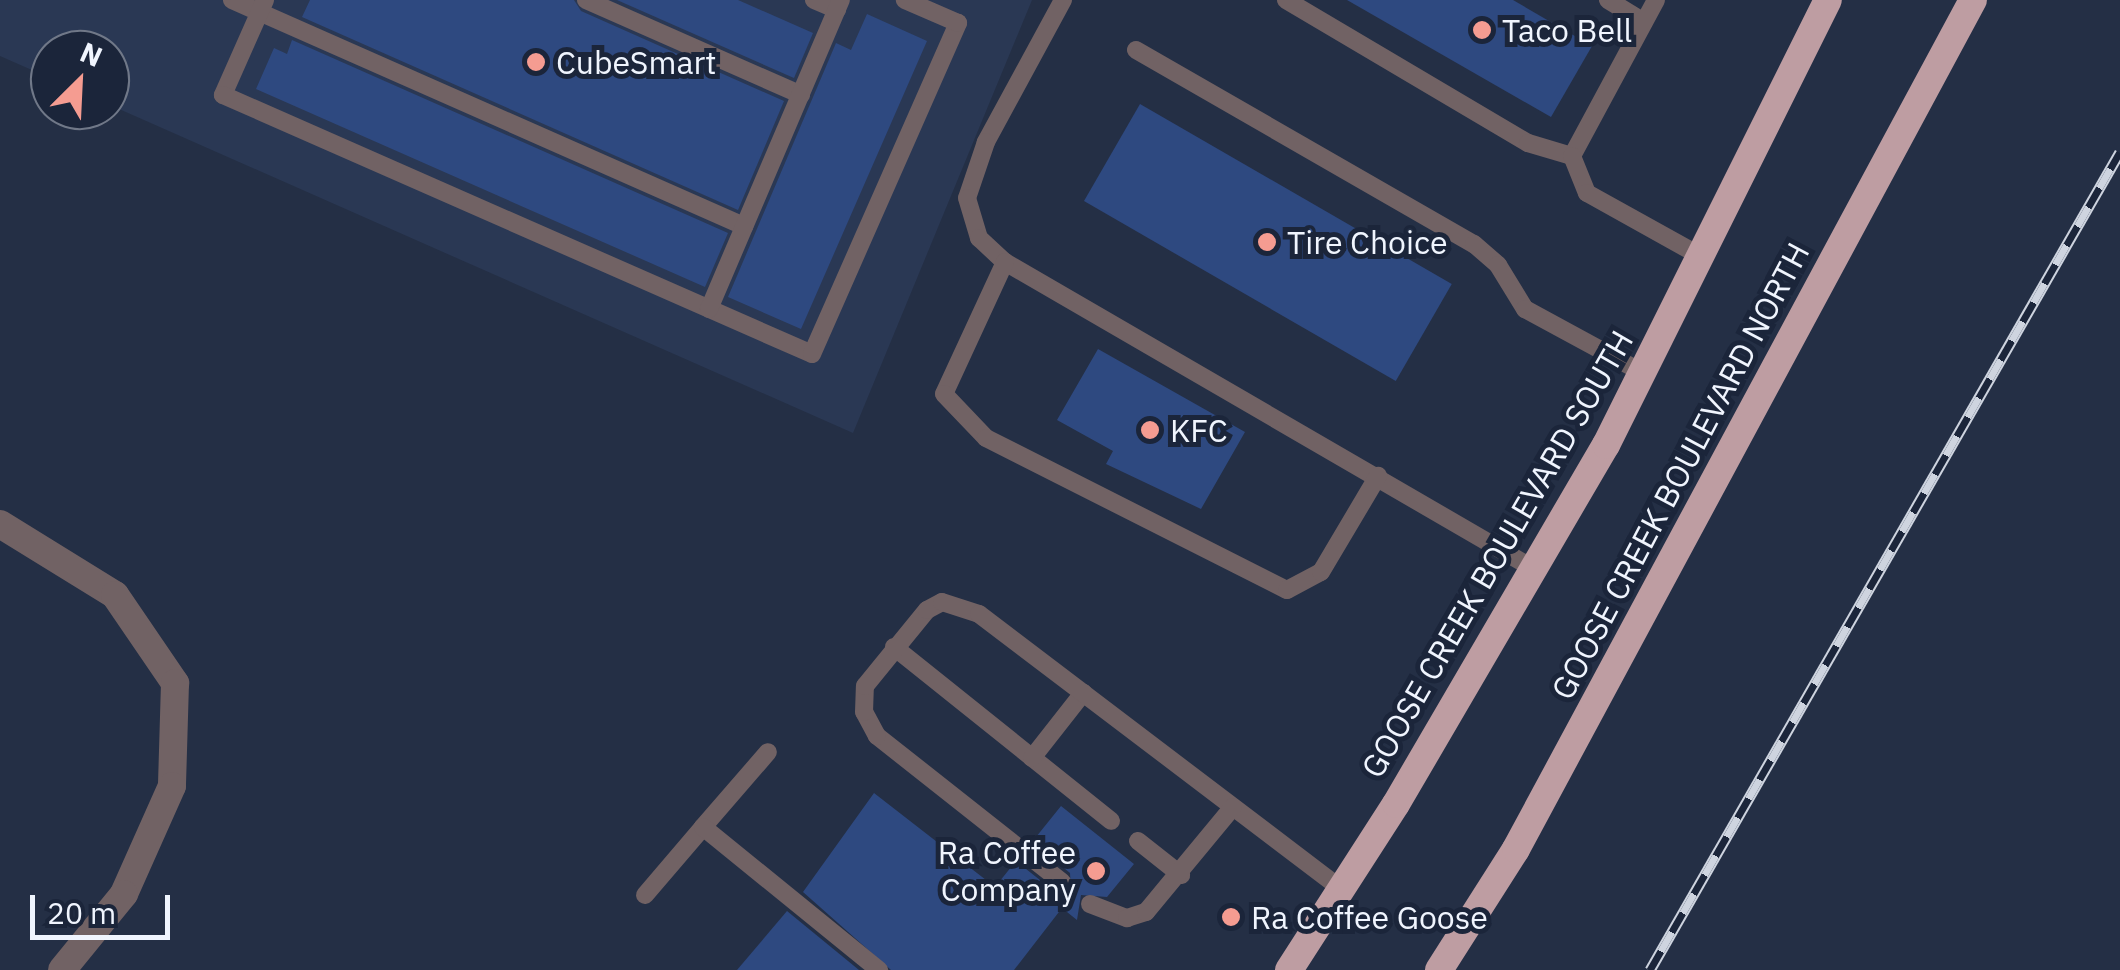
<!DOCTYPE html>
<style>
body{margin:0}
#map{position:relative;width:2120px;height:970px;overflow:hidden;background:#242f45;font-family:"IBM Plex Sans",sans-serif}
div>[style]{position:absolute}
.built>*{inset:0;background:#2a3854}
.building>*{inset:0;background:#2e4980;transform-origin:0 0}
.service>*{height:18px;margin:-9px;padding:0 9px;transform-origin:9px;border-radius:9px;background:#716264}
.minor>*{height:28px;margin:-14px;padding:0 14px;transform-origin:14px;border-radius:14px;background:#716264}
.trunk>*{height:28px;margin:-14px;padding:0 14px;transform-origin:14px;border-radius:14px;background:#be9da2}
.rail>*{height:11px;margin-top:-5.5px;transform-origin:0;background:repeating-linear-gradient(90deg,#1b253a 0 22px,#ced4df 0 44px);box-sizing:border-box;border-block:2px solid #ced4df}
.dots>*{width:28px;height:28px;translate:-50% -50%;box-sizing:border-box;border:5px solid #1b253a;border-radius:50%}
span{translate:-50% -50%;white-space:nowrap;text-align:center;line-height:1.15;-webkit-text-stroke:10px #1b253a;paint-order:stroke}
.poi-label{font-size:32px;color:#f0f5fe}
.left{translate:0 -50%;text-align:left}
.right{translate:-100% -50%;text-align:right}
.street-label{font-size:32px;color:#f0f5fe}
.north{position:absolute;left:30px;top:30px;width:100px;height:100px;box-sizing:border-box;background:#1b253a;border:2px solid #707888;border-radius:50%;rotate:24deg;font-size:28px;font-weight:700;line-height:40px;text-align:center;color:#f0f5fe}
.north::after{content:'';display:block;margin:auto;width:35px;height:45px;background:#f59c91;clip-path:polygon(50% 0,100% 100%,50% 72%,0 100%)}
.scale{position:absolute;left:30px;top:895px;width:140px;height:45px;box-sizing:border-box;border:5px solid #f0f5fe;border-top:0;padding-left:12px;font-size:30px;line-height:35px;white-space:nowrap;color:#f0f5fe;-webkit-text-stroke:8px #1b253a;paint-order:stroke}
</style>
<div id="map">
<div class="built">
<i style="clip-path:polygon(0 0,1032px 0,853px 433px,110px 105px,110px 50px,50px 50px,50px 78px,0 56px)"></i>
</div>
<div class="building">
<i style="clip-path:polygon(310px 0,574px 0,581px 11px,784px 101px,738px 210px,302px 17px)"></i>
<i style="clip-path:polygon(617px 0,738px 0,813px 33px,794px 78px)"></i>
<i style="clip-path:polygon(1347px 0,1513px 0,1592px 46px,1551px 117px)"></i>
<i style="clip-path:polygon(867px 14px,927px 41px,801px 329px,728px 297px,836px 43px,851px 50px)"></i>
<i style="clip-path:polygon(292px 40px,728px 233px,705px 287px,256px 89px,274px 48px,287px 54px)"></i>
<i style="left:1140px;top:104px;width:360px;height:112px;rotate:30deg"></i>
<i style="clip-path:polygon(1098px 349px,1245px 432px,1201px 509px,1106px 464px,1113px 451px,1057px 420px)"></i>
<i style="clip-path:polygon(874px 793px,995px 887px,1016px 861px,1055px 892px,1071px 890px,1070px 873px,1032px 842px,1061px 806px,1134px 864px,1107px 897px,1081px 895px,1077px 920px,1062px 908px,1014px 970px,891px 970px,803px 892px)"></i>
<i style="clip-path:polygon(787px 911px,859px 970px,737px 970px)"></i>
</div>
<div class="service">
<i style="left:232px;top:0;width:560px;rotate:23.82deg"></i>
<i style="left:265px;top:0;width:104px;rotate:113.9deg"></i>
<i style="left:223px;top:95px;width:643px;rotate:23.74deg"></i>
<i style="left:812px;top:354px;width:362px;rotate:-66.2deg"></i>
<i style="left:958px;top:23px;width:58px;rotate:-156.5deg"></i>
<i style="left:586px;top:0;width:235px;rotate:23.8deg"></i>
<i style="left:814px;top:0;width:25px;rotate:23deg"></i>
<i style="left:1063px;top:0;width:162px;rotate:118.5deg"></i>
<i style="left:986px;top:142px;width:59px;rotate:108.7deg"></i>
<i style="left:967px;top:198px;width:42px;rotate:73.3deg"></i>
<i style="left:979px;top:238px;width:35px;rotate:43deg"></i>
<i style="left:1005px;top:262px;width:612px;rotate:30.13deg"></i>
<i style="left:1286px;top:0;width:281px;rotate:30.6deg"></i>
<i style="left:1528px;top:143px;width:46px;rotate:16.5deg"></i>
<i style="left:1608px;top:0;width:42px;rotate:31.4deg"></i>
<i style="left:1136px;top:50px;width:390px;rotate:29.9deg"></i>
<i style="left:1474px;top:244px;width:32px;rotate:41deg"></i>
<i style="left:1498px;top:265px;width:52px;rotate:58.5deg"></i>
<i style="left:1525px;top:309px;width:134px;rotate:28.5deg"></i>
<i style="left:1572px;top:156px;width:177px;rotate:-61.7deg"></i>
<i style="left:1572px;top:156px;width:40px;rotate:68deg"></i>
<i style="left:1587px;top:193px;width:129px;rotate:29.1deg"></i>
<i style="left:1005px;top:262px;width:145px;rotate:114.8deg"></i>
<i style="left:944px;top:394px;width:61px;rotate:46.3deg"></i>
<i style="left:986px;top:438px;width:337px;rotate:26.8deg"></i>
<i style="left:1287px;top:590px;width:38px;rotate:-28deg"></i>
<i style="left:1321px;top:572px;width:112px;rotate:-59.3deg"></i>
<i style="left:709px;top:309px;width:336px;rotate:-66.9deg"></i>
<i style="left:894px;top:647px;width:278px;rotate:38.7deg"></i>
<i style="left:1032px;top:758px;width:83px;rotate:-51.9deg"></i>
<i style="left:703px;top:827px;width:99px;rotate:-49.1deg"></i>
<i style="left:1138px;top:841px;width:55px;rotate:38.3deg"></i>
<i style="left:1062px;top:882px;width:236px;rotate:-141.7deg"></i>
<i style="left:877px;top:736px;width:27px;rotate:-118deg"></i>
<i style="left:864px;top:712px;width:26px;rotate:-88deg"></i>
<i style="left:865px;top:686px;width:98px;rotate:-50.8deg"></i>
<i style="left:927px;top:610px;width:17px;rotate:-28deg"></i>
<i style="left:942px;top:602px;width:39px;rotate:18deg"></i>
<i style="left:979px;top:614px;width:455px;rotate:37.2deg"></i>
<i style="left:645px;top:895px;width:89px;rotate:-49.5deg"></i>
<i style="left:703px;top:827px;width:227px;rotate:39.1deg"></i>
<i style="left:1090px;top:904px;width:40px;rotate:21deg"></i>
<i style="left:1127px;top:918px;width:20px;rotate:-18deg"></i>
<i style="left:1146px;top:912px;width:136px;rotate:-50.4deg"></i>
</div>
<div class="minor">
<i style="left:0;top:524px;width:135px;rotate:31.7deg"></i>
<i style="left:115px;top:595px;width:107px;rotate:55.7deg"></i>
<i style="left:175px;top:683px;width:103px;rotate:91.7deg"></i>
<i style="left:172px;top:786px;width:118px;rotate:114deg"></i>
<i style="left:124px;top:894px;width:98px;rotate:129.2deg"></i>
</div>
<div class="trunk">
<i style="left:1289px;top:970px;width:197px;rotate:-57.2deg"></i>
<i style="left:1396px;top:804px;width:416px;rotate:-59.7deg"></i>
<i style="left:1606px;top:445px;width:497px;rotate:-63.5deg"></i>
<i style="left:1439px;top:970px;width:143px;rotate:-57.5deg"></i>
<i style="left:1516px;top:849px;width:964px;rotate:-61.71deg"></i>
</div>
<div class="rail">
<i style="left:1650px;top:970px;width:943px;rotate:-60.12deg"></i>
</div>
<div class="dots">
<i style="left:1482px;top:30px;background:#f59c91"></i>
<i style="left:536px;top:62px;background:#f59c91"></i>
<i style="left:1267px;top:242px;background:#f59c91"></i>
<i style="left:1150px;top:430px;background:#f59c91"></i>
<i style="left:1096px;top:871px;background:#f59c91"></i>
<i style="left:1231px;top:917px;background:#f59c91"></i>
</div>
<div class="poi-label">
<span class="left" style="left:1502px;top:30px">Taco Bell</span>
<span class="left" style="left:556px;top:62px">CubeSmart</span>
<span class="left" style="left:1287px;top:242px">Tire Choice</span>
<span class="left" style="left:1170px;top:430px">KFC</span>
<span class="right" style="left:1076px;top:871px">Ra Coffee<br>Company</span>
<span class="left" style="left:1251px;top:917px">Ra Coffee Goose</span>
</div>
<div class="street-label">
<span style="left:1680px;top:471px;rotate:-62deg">GOOSE CREEK BOULEVARD NORTH</span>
<span style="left:1497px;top:554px;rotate:-60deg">GOOSE CREEK BOULEVARD SOUTH</span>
</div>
<div class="north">N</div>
<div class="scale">20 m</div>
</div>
